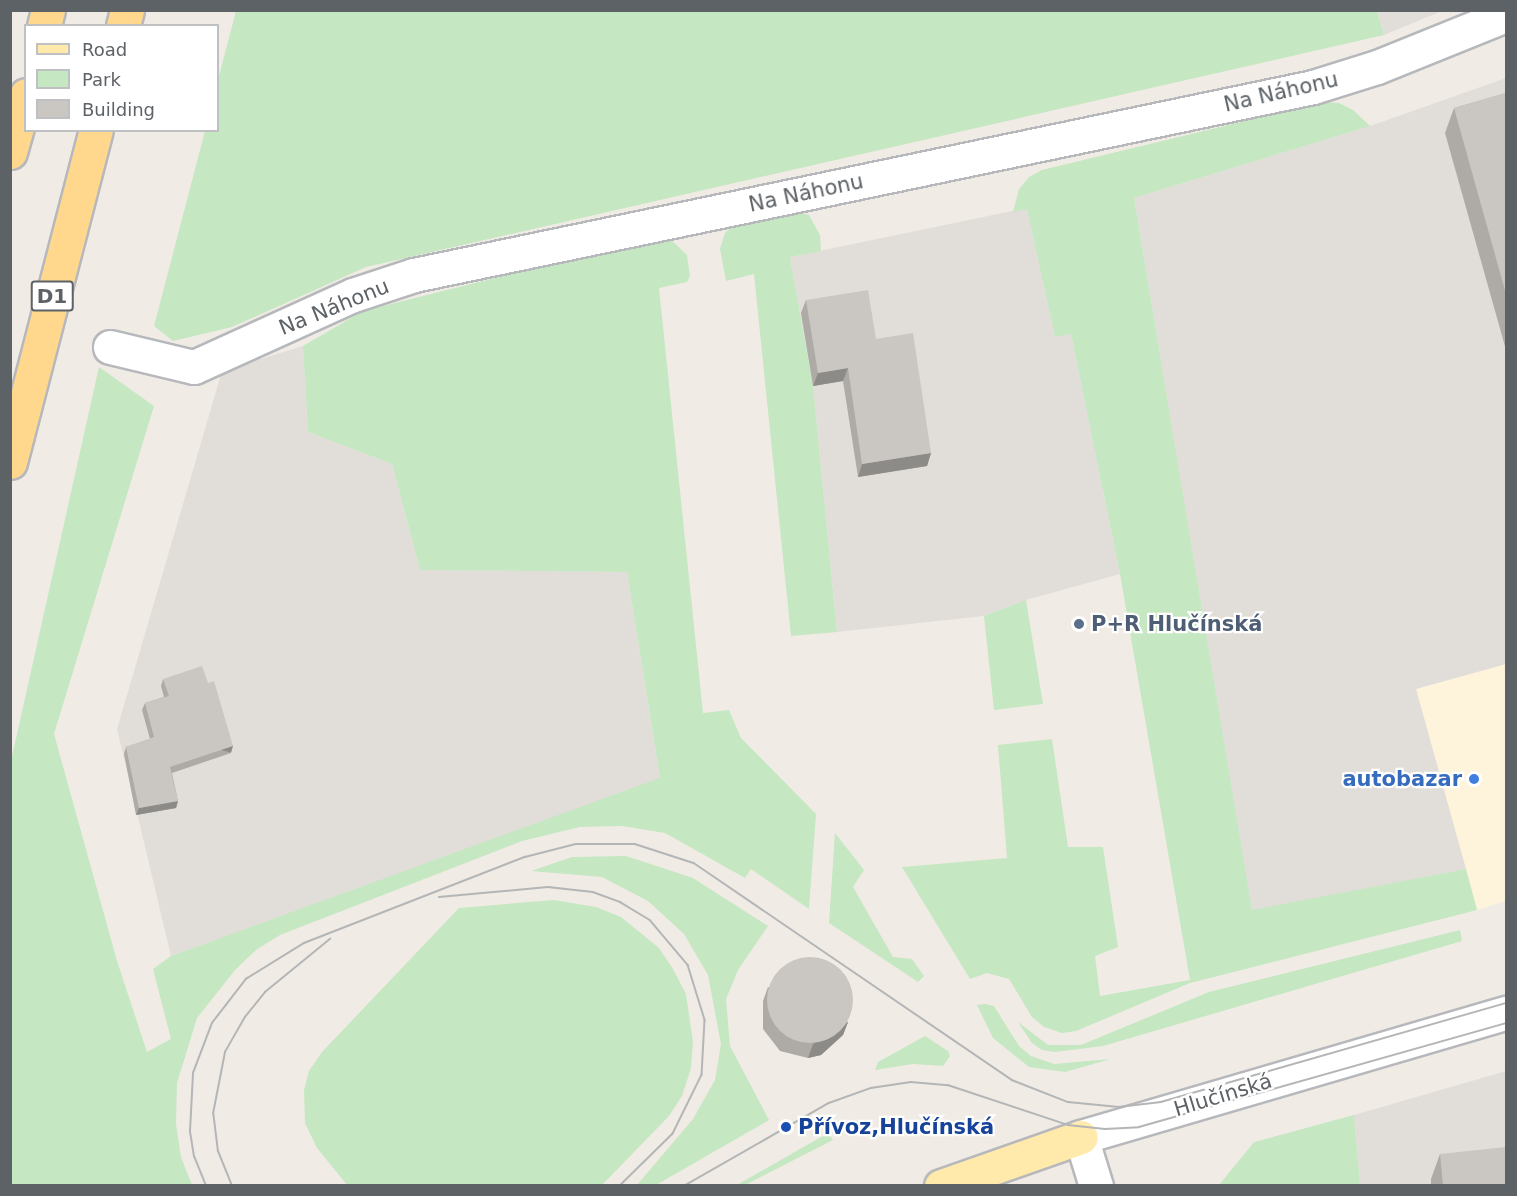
<!DOCTYPE html>
<meta charset="utf-8">
<style>
body{margin:0}
#map{position:relative;width:1517px;height:1196px;overflow:hidden;background:#f0ece5;font-family:"DejaVu Sans",sans-serif}
div>[style]{position:absolute}
.commercial>*{inset:0;background:#fef3db}
.industrial>*{inset:0;background:#e1deda}
.green>*{inset:0;background:#c5e7c1}
.roads{filter:drop-shadow(2px 0 #b6b8bc) drop-shadow(-2px 0 #b6b8bc) drop-shadow(0 2px #b6b8bc) drop-shadow(0 -2px #b6b8bc)}
.minor>*{height:33px;margin:-16.5px;padding:0 16.5px;transform-origin:16.5px;border-radius:16.5px;background:#fff}
.major>*{height:33px;margin:-16.5px;padding:0 16.5px;transform-origin:16.5px;border-radius:16.5px;background:#ffeaab}
.highway>*{height:33px;margin:-16.5px;padding:0 16.5px;transform-origin:16.5px;border-radius:16.5px;background:#ffd88d}
.tram>*{height:1.5px;margin:-0.75px;padding:0 0.75px;transform-origin:0.75px;border-radius:0.75px;background:#b4b5b6}
.wall>*{inset:0;background:#aeaba7}
.shaded-wall>*{inset:0;background:#8d8b88;transform-origin:0 0}
.building>*{inset:0;background:#cac7c2}
.round{border-radius:50%}
.dots>*{width:16px;height:16px;translate:-50% -50%;box-sizing:border-box;border:3px solid #fff;border-radius:50%}
span{translate:-50% -50%;white-space:nowrap;text-align:center;line-height:1.15;-webkit-text-stroke:4.5px #fff;paint-order:stroke}
.shield-label span{padding:2px 4px;background:#fff;border:2px solid;border-radius:4px;-webkit-text-stroke-width:0}
.shield-label{font-size:20px;color:#5d6266;font-weight:700}
.street-label{font-size:21px;color:#5d6266}
.service-label{font-size:21px;color:#4e5e75;font-weight:700}
.left{translate:0 -50%;text-align:left}
.shop-label{font-size:21px;color:#366cbe;font-weight:700}
.right{translate:-100% -50%;text-align:right}
.transit-label{font-size:21px;color:#164399;font-weight:700}
.frame{position:absolute;inset:0;border:12px solid #5d6266;pointer-events:none}
.legend{position:absolute;left:24px;top:24px;width:195px;height:108px;box-sizing:border-box;background:#fff;border:2px solid #bec0c2;margin:0;padding:8px 10px;list-style:none;font-size:18px;color:#5d6266}
.legend li{display:flex;align-items:center;gap:12px;height:30px}
.legend b{width:30px;border:2px solid #bec0c2}
</style>
<div id="map">
<div class="commercial">
<i style="clip-path:polygon(1506px 664px,1506px 901px,1477px 910px,1416px 689px)"></i>
</div>
<div class="industrial">
<i style="clip-path:polygon(1377px 10px,1442px 10px,1442px 11px,1384px 35px)"></i>
<i style="clip-path:polygon(1506px 78px,1506px 664px,1416px 689px,1466px 869px,1252px 911px,1134px 198px,1370px 126px)"></i>
<i style="clip-path:polygon(1027px 208px,1055px 337px,1071px 334px,1120px 574px,1026px 600px,984px 616px,837px 632px,813px 386px,790px 257px)"></i>
<i style="clip-path:polygon(303px 346px,308px 432px,392px 464px,420px 570px,627px 572px,660px 779px,171px 956px,117px 729px,222px 371px)"></i>
<i style="clip-path:polygon(1506px 1071px,1506px 1185px,1360px 1185px,1354px 1115px)"></i>
</div>
<div class="green">
<i style="clip-path:polygon(1377px 11px,1384px 35px,366px 267px,232px 327px,173px 341px,154px 326px,205px 131px,218px 130px,218px 80px,236px 11px)"></i>
<i style="clip-path:polygon(1324px 102px,1339px 103px,1353px 110px,1370px 126px,1134px 198px,1252px 910px,1466px 869px,1477px 910px,1190px 983px,1076px 1031px,1062px 1033px,1044px 1027px,1032px 1017px,1009px 979px,987px 973px,970px 979px,902px 867px,1007px 858px,998px 745px,1052px 739px,1068px 847px,1103px 847px,1118px 947px,1095px 956px,1100px 996px,1190px 980px,1120px 574px,1071px 334px,1055px 337px,1027px 209px,1013px 212px,1019px 189px,1029px 177px,1042px 170px)"></i>
<i style="clip-path:polygon(797px 212px,809px 215px,820px 235px,821px 251px,790px 257px,813px 386px,837px 632px,791px 636px,754px 274px,726px 281px,720px 249px,725px 233px,734px 224px)"></i>
<i style="clip-path:polygon(670px 239px,687px 255px,690px 276px,687px 282px,659px 288px,703px 713px,729px 710px,741px 738px,816px 814px,809px 909px,751px 869px,745px 878px,665px 833px,622px 826px,580px 827px,522px 841px,280px 935px,256px 950px,235px 970px,197px 1018px,177px 1083px,176px 1124px,181px 1157px,192px 1185px,11px 1186px,11px 761px,99px 367px,154px 406px,54px 734px,117px 961px,147px 1052px,171px 1039px,153px 969px,171px 956px,660px 778px,627px 572px,420px 570px,392px 464px,308px 432px,303px 346px,363px 311px,623px 246px)"></i>
<i style="clip-path:polygon(1026px 600px,1043px 704px,994px 710px,984px 616px)"></i>
<i style="clip-path:polygon(835px 833px,864px 870px,853px 887px,893px 957px,912px 959px,924px 976px,918px 982px,829px 923px)"></i>
<i style="clip-path:polygon(626px 856px,693px 878px,768px 926px,738px 970px,726px 999px,730px 1046px,769px 1120px,656px 1185px,637px 1185px,693px 1119px,715px 1080px,721px 1044px,708px 975px,684px 934px,648px 901px,602px 877px,531px 871px,572px 857px)"></i>
<i style="clip-path:polygon(554px 900px,596px 907px,621px 917px,659px 948px,673px 969px,686px 994px,693px 1042px,691px 1068px,682px 1096px,669px 1116px,602px 1185px,347px 1185px,317px 1148px,305px 1123px,304px 1090px,309px 1071px,322px 1052px,459px 908px)"></i>
<i style="clip-path:polygon(1460px 930px,1462px 941px,1103px 1046px,1055px 1052px,1042px 1050px,1032px 1043px,1018px 1022px,1048px 1045px,1081px 1045px,1209px 992px)"></i>
<i style="clip-path:polygon(985px 1004px,994px 1006px,1019px 1046px,1031px 1056px,1054px 1064px,1111px 1059px,1065px 1072px,1029px 1067px,993px 1038px,977px 1005px)"></i>
<i style="clip-path:polygon(925px 1036px,948px 1051px,950px 1056px,943px 1066px,913px 1064px,875px 1070px,878px 1062px)"></i>
<i style="clip-path:polygon(1354px 1115px,1360px 1185px,1219px 1185px,1254px 1142px)"></i>
<i style="clip-path:polygon(828px 1133px,833px 1140px,745px 1185px,737px 1185px)"></i>
</div>
<div class="roads">
<div class="minor">
<i style="left:110px;top:347px;width:86px;rotate:13.4deg"></i>
<i style="left:194px;top:367px;width:175px;rotate:-24.4deg"></i>
<i style="left:353px;top:295px;width:64px;rotate:-18.2deg"></i>
<i style="left:414px;top:275px;width:918px;rotate:-11.81deg"></i>
<i style="left:1313px;top:87px;width:67px;rotate:-17.4deg"></i>
<i style="left:1377px;top:67px;width:139px;rotate:-22deg"></i>
<i style="left:1096px;top:1186px;width:51px;rotate:-107deg"></i>
<i style="left:1081px;top:1137px;width:443px;rotate:-16.3deg"></i>
</div>
<div class="major">
<i style="left:941px;top:1186px;width:148px;rotate:-19.3deg"></i>
</div>
<div class="highway">
<i style="left:44px;top:26px;width:16px;rotate:-76deg"></i>
<i style="left:123px;top:26px;width:16px;rotate:-76deg"></i>
<i style="left:10px;top:152px;width:59px;rotate:-74.3deg"></i>
<i style="left:10px;top:462px;width:343px;rotate:-75.5deg"></i>
</div>
</div>
<div class="tram">
<i style="left:439px;top:897px;width:109px;rotate:-5.2deg"></i>
<i style="left:548px;top:887px;width:45px;rotate:6.3deg"></i>
<i style="left:593px;top:892px;width:29px;rotate:20deg"></i>
<i style="left:620px;top:902px;width:35px;rotate:31deg"></i>
<i style="left:650px;top:920px;width:59px;rotate:49.8deg"></i>
<i style="left:688px;top:965px;width:58px;rotate:72.8deg"></i>
<i style="left:705px;top:1020px;width:55px;rotate:93.1deg"></i>
<i style="left:702px;top:1075px;width:66px;rotate:116.2deg"></i>
<i style="left:673px;top:1134px;width:74px;rotate:135.5deg"></i>
<i style="left:206px;top:1186px;width:31px;rotate:-112deg"></i>
<i style="left:194px;top:1157px;width:26px;rotate:-99deg"></i>
<i style="left:190px;top:1131px;width:58px;rotate:-87deg"></i>
<i style="left:193px;top:1073px;width:53px;rotate:-69.2deg"></i>
<i style="left:212px;top:1023px;width:56px;rotate:-52.3deg"></i>
<i style="left:246px;top:979px;width:68px;rotate:-31.8deg"></i>
<i style="left:304px;top:943px;width:237px;rotate:-21.3deg"></i>
<i style="left:525px;top:857px;width:53px;rotate:-14.3deg"></i>
<i style="left:576px;top:844px;width:59px"></i>
<i style="left:635px;top:844px;width:62px;rotate:17.9deg"></i>
<i style="left:694px;top:863px;width:385px;rotate:34.3deg"></i>
<i style="left:1012px;top:1080px;width:60px;rotate:21.4deg"></i>
<i style="left:1068px;top:1102px;width:51px;rotate:5.6deg"></i>
<i style="left:1119px;top:1107px;width:42px;rotate:-6.8deg"></i>
<i style="left:1161px;top:1102px;width:359px;rotate:-16deg"></i>
<i style="left:232px;top:1186px;width:37px;rotate:-112deg"></i>
<i style="left:218px;top:1152px;width:38px;rotate:-97deg"></i>
<i style="left:213px;top:1114px;width:63px;rotate:-79deg"></i>
<i style="left:225px;top:1052px;width:40px;rotate:-60.3deg"></i>
<i style="left:245px;top:1017px;width:32px;rotate:-51deg"></i>
<i style="left:265px;top:992px;width:84px;rotate:-39.2deg"></i>
<i style="left:684px;top:1186px;width:167px;rotate:-29.8deg"></i>
<i style="left:829px;top:1103px;width:45px;rotate:-19.7deg"></i>
<i style="left:871px;top:1088px;width:40px;rotate:-8.5deg"></i>
<i style="left:911px;top:1082px;width:37px;rotate:5deg"></i>
<i style="left:948px;top:1085px;width:126px;rotate:18.4deg"></i>
<i style="left:1068px;top:1125px;width:37px;rotate:6deg"></i>
<i style="left:1105px;top:1129px;width:34px;rotate:-3deg"></i>
<i style="left:1139px;top:1127px;width:381px;rotate:-15.8deg"></i>
</div>
<div class="wall">
<i style="clip-path:polygon(1506px 93px,1506px 350px,1445px 133px,1454px 108px)"></i>
<i style="clip-path:polygon(806px 300px,876px 339px,931px 453px,927px 466px,858px 477px,843px 381px,813px 386px,801px 313px)"></i>
<i style="clip-path:polygon(163px 679px,231px 753px,172px 773px,178px 801px,176px 808px,136px 815px,124px 754px,126px 747px,150px 739px,142px 710px,145px 703px,164px 697px,161px 686px)"></i>
<i style="clip-path:polygon(768px 987px,848px 1022px,843px 1035px,821px 1055px,808px 1058px,780px 1051px,763px 1029px,763px 1001px)"></i>
<i style="clip-path:polygon(1440px 1154px,1506px 1185px,1431px 1185px,1431px 1179px)"></i>
</div>
<div class="shaded-wall">
<i style="clip-path:polygon(848px 368px,843px 381px,813px 386px,818px 373px)"></i>
<i style="clip-path:polygon(931px 453px,927px 466px,858px 477px,862px 464px)"></i>
<i style="left:233px;top:746px;width:7px;height:66px;rotate:106deg"></i>
<i style="clip-path:polygon(178px 801px,176px 808px,136px 815px,139px 808px)"></i>
<i style="clip-path:polygon(848px 1022px,843px 1035px,821px 1055px,808px 1058px,813px 1044px)"></i>
</div>
<div class="building">
<i style="clip-path:polygon(1506px 93px,1506px 294px,1454px 108px)"></i>
<i style="clip-path:polygon(868px 290px,876px 339px,913px 333px,931px 453px,862px 464px,848px 368px,818px 373px,806px 300px)"></i>
<i style="clip-path:polygon(202px 666px,208px 683px,214px 681px,233px 746px,170px 767px,178px 801px,139px 808px,126px 747px,154px 737px,145px 703px,169px 696px,163px 679px)"></i>
<i class="round" style="left:767px;top:957px;width:86px;height:86px"></i>
<i style="clip-path:polygon(1506px 1147px,1506px 1185px,1443px 1185px,1440px 1154px)"></i>
</div>
<div class="dots">
<i style="left:1079px;top:624px;background:#5c6f8a"></i>
<i style="left:1474px;top:779px;background:#3f7fe0"></i>
<i style="left:786px;top:1127px;background:#1a4fb4"></i>
</div>
<div class="shield-label">
<span style="left:52px;top:296px">D1</span>
</div>
<div class="street-label">
<span style="left:1281px;top:92px;rotate:-13deg">Na Náhonu</span>
<span style="left:806px;top:193px;rotate:-12deg">Na Náhonu</span>
<span style="left:334px;top:307px;rotate:-22deg">Na Náhonu</span>
<span style="left:1223px;top:1095px;rotate:-17deg">Hlučínská</span>
</div>
<div class="service-label">
<span class="left" style="left:1091px;top:624px">P+R Hlučínská</span>
</div>
<div class="shop-label">
<span class="right" style="left:1462px;top:779px">autobazar</span>
</div>
<div class="transit-label">
<span class="left" style="left:798px;top:1127px">Přívoz,Hlučínská</span>
</div>
<div class="frame"></div>
<ul class="legend">
<li><b style="height:8px;background:#ffeaab"></b>Road</li>
<li><b style="height:16px;background:#c5e7c1"></b>Park</li>
<li><b style="height:16px;background:#cac7c2"></b>Building</li>
</ul>
</div>
